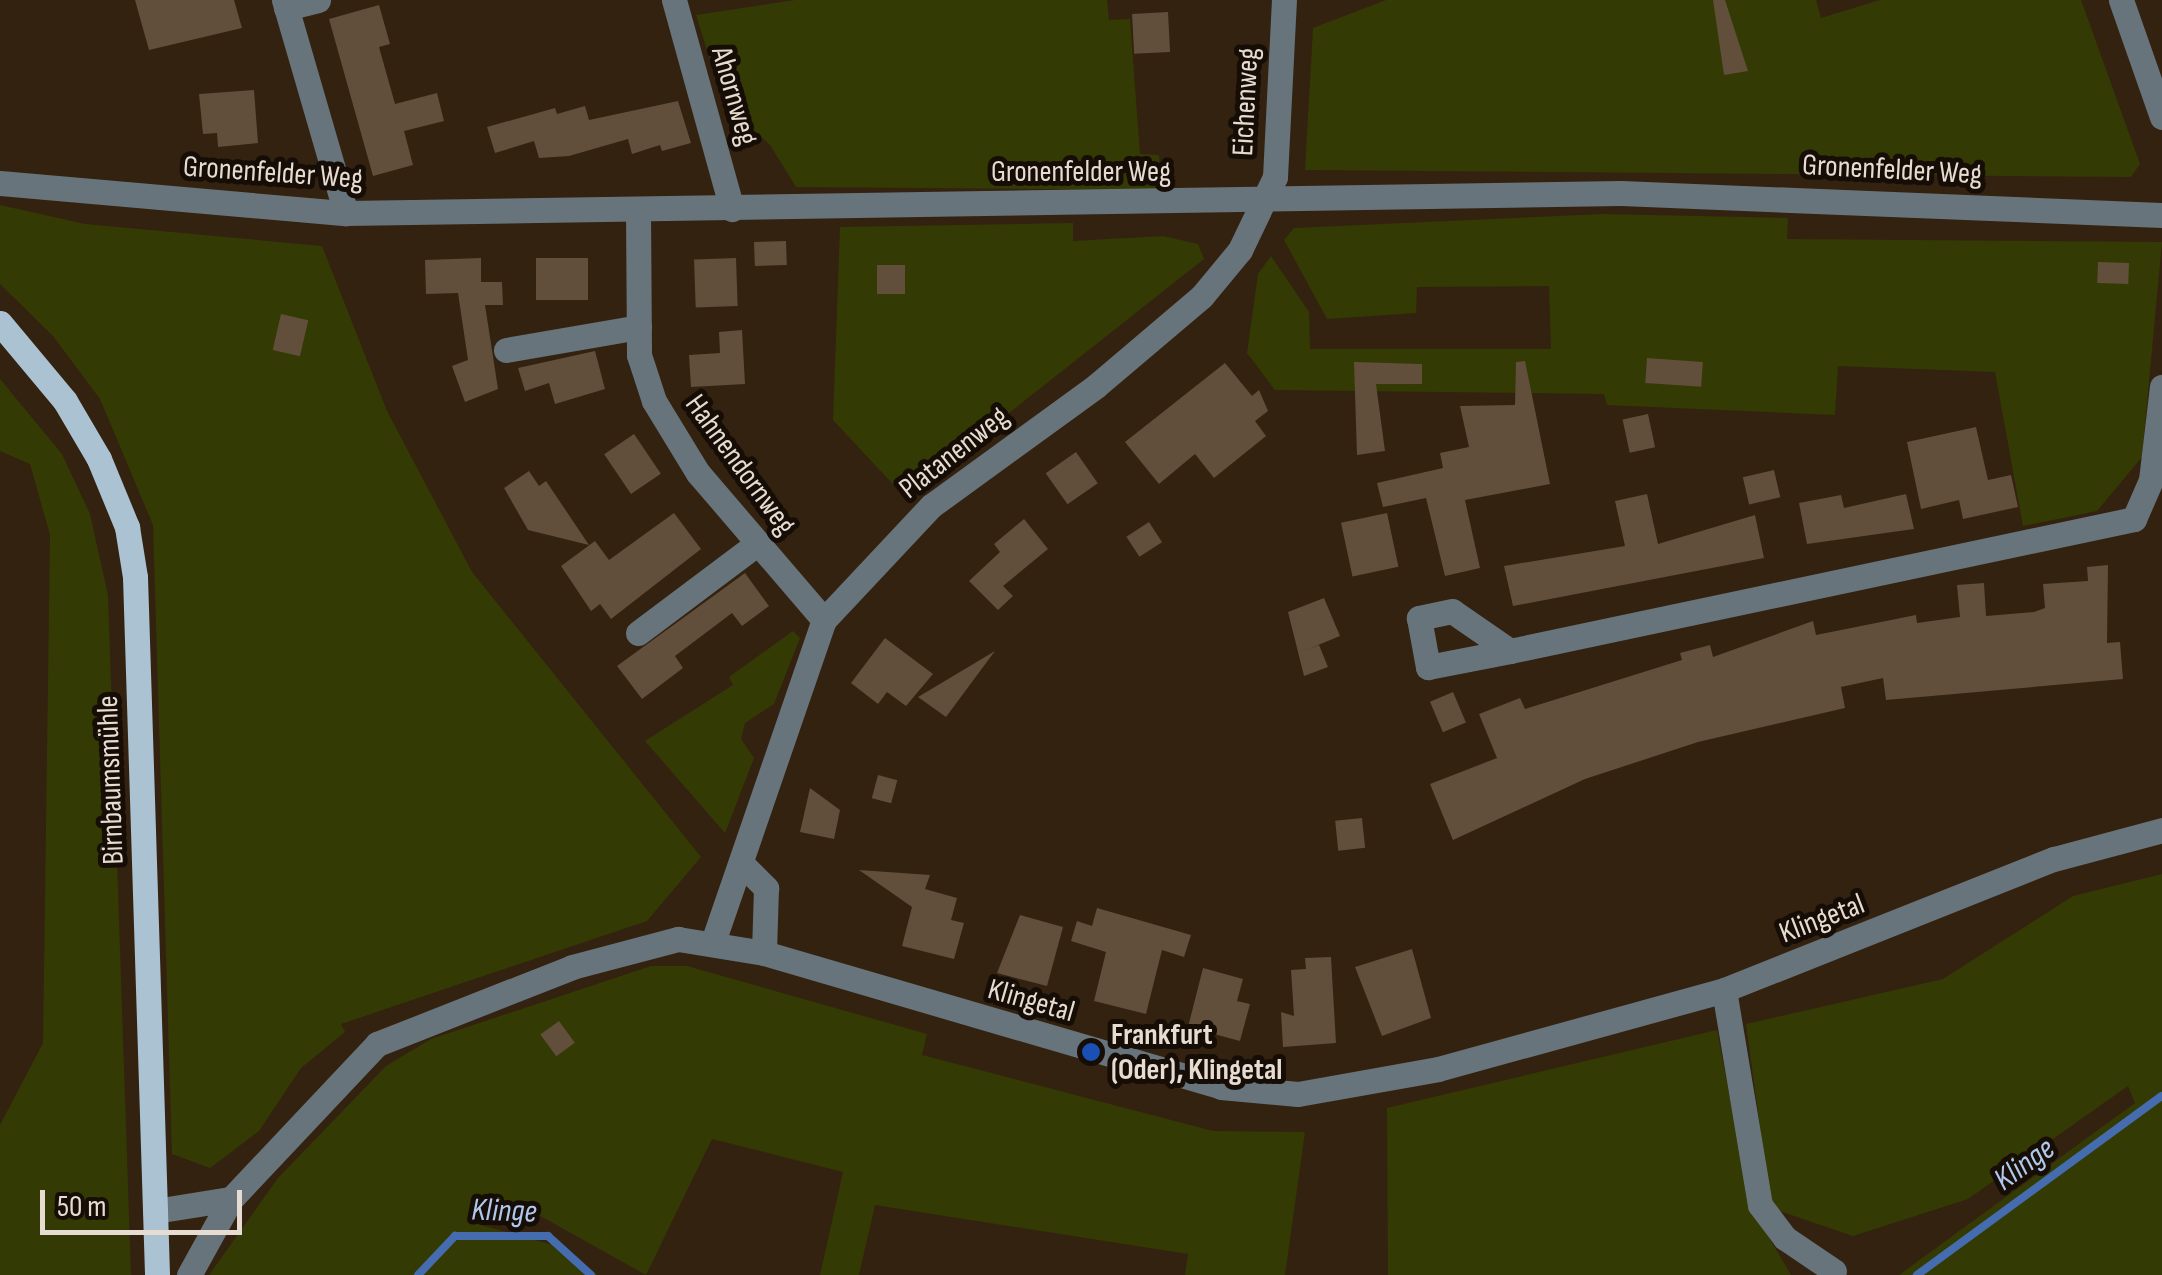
<!DOCTYPE html>
<meta charset="utf-8">
<style>
body{margin:0}
#map{position:relative;width:2162px;height:1275px;overflow:hidden;background:#332210;font-family:"Sofia Sans Condensed",sans-serif}
div>[style]{position:absolute}
.green>*{inset:0;background:#343a03}
.stream>*{height:8px;margin:-4px;padding:0 4px;transform-origin:4px;border-radius:4px;background:#456caf}
.building>*{inset:0;background:#614e3b;transform-origin:0 0}
.minor>*{height:25px;margin:-12.5px;padding:0 12.5px;transform-origin:12.5px;border-radius:12.5px;background:#68747b}
.major>*{height:25px;margin:-12.5px;padding:0 12.5px;transform-origin:12.5px;border-radius:12.5px;background:#aac2d1}
.dots>*{width:28px;height:28px;translate:-50% -50%;box-sizing:border-box;border:5px solid #150d06;border-radius:50%}
span{translate:-50% -50%;white-space:nowrap;text-align:center;line-height:1.15;-webkit-text-stroke:10px #150d06;paint-order:stroke}
.street-label{font-size:30px;color:#e7dcd1}
.poi-label{font-size:30px;color:#e7dcd1;font-weight:700}
.left{translate:0 -50%;text-align:left}
.water-label{font-size:32px;color:#b1c8ed;font-style:italic}
.scale{position:absolute;left:40px;top:1190px;width:202px;height:45px;box-sizing:border-box;border:5px solid #e7dcd1;border-top:0;padding-left:12px;font-size:30px;line-height:35px;white-space:nowrap;color:#e7dcd1;-webkit-text-stroke:8px #150d06;paint-order:stroke}
</style>
<div id="map">
<div class="green">
<i style="clip-path:polygon(795px 0,1107px 0,1109px 20px,1130px 19px,1140px 154px,1159px 155px,1161px 190px,796px 187px,770px 145px,723px 101px,696px 15px)"></i>
<i style="clip-path:polygon(1386px 0,1816px 0,1821px 18px,1880px 0,2081px 0,2140px 164px,2131px 177px,1305px 170px,1313px 28px)"></i>
<i style="clip-path:polygon(0 205px,85px 224px,322px 246px,387px 411px,472px 572px,701px 857px,647px 921px,341px 1024px,345px 1032px,301px 1068px,259px 1131px,210px 1168px,172px 1154px,153px 525px,100px 399px,53px 336px,0 284px)"></i>
<i style="clip-path:polygon(1603px 214px,1788px 218px,1787px 239px,2162px 242px,2142px 457px,2097px 511px,2023px 526px,1995px 372px,1838px 366px,1835px 415px,1607px 405px,1604px 394px,1275px 390px,1247px 353px,1258px 274px,1271px 256px,1309px 312px,1310px 349px,1551px 349px,1549px 286px,1417px 287px,1416px 313px,1327px 319px,1284px 240px,1294px 228px)"></i>
<i style="clip-path:polygon(1073px 223px,1073px 241px,1163px 236px,1198px 244px,1204px 259px,904px 496px,833px 420px,840px 227px)"></i>
<i style="clip-path:polygon(0 379px,62px 454px,90px 514px,108px 595px,131px 1275px,0 1275px,0 1125px,43px 1043px,50px 535px,30px 464px,0 451px)"></i>
<i style="clip-path:polygon(793px 631px,800px 638px,774px 704px,745px 723px,741px 739px,754px 758px,725px 833px,645px 741px,733px 685px,729px 677px)"></i>
<i style="clip-path:polygon(2162px 874px,2162px 1275px,1899px 1275px,2135px 1103px,2128px 1086px,1968px 1199px,1853px 1236px,1771px 1208px,1746px 1024px,1943px 979px,2073px 896px)"></i>
<i style="clip-path:polygon(651px 966px,687px 966px,927px 1034px,922px 1055px,1213px 1131px,1305px 1132px,1285px 1275px,1185px 1275px,1188px 1254px,875px 1205px,859px 1275px,820px 1275px,843px 1172px,712px 1139px,646px 1275px,528px 1209px,466px 1221px,557px 1246px,598px 1275px,209px 1275px,278px 1178px,386px 1066px,431px 1039px)"></i>
<i style="clip-path:polygon(1717px 1030px,1750px 1205px,1791px 1275px,1388px 1275px,1387px 1108px)"></i>
</div>
<div class="stream">
<i style="left:418px;top:1275px;width:54px;rotate:-46.5deg"></i>
<i style="left:455px;top:1236px;width:93px"></i>
<i style="left:548px;top:1236px;width:58px;rotate:42.2deg"></i>
<i style="left:1917px;top:1275px;width:303px;rotate:-36.2deg"></i>
</div>
<div class="building">
<i style="clip-path:polygon(135px 0,234px 0,242px 28px,149px 50px)"></i>
<i style="clip-path:polygon(1713px 0,1725px 0,1748px 71px,1724px 75px)"></i>
<i style="clip-path:polygon(379px 5px,390px 44px,379px 47px,395px 104px,437px 93px,444px 121px,404px 131px,413px 165px,373px 176px,329px 19px)"></i>
<i style="left:1168px;top:12px;width:40px;height:36px;rotate:87deg"></i>
<i style="clip-path:polygon(254px 90px,258px 143px,218px 147px,217px 133px,203px 134px,199px 94px)"></i>
<i style="clip-path:polygon(678px 101px,691px 143px,662px 151px,660px 145px,632px 154px,628px 139px,569px 156px,539px 158px,534px 141px,495px 153px,487px 127px,555px 108px,557px 114px,585px 106px,589px 120px)"></i>
<i style="left:786px;top:241px;width:24px;height:32px;rotate:88deg"></i>
<i style="clip-path:polygon(481px 258px,481px 282px,502px 282px,503px 305px,485px 305px,498px 389px,465px 402px,452px 366px,468px 360px,458px 293px,426px 294px,425px 260px)"></i>
<i style="left:536px;top:258px;width:52px;height:42px"></i>
<i style="left:736px;top:258px;width:48px;height:42px;rotate:88deg"></i>
<i style="left:2098px;top:262px;width:31px;height:21px;rotate:2deg"></i>
<i style="left:877px;top:265px;width:28px;height:29px"></i>
<i style="left:281px;top:314px;width:28px;height:37px;rotate:13deg"></i>
<i style="clip-path:polygon(742px 330px,745px 384px,691px 387px,689px 355px,720px 353px,719px 332px)"></i>
<i style="clip-path:polygon(595px 351px,605px 389px,555px 404px,549px 383px,525px 391px,518px 368px)"></i>
<i style="left:1647px;top:358px;width:56px;height:25px;rotate:4deg"></i>
<i style="clip-path:polygon(1525px 361px,1550px 484px,1465px 500px,1480px 568px,1445px 576px,1426px 498px,1383px 507px,1377px 483px,1443px 468px,1440px 453px,1469px 447px,1460px 406px,1515px 405px,1516px 362px)"></i>
<i style="clip-path:polygon(1354px 362px,1422px 364px,1422px 384px,1376px 384px,1385px 451px,1357px 455px)"></i>
<i style="clip-path:polygon(1225px 363px,1252px 396px,1259px 390px,1268px 411px,1255px 421px,1266px 436px,1214px 478px,1195px 454px,1159px 484px,1125px 442px)"></i>
<i style="left:1648px;top:414px;width:34px;height:26px;rotate:78deg"></i>
<i style="clip-path:polygon(1976px 427px,1988px 480px,2011px 475px,2018px 507px,1963px 519px,1959px 500px,1921px 509px,1907px 442px)"></i>
<i style="left:634px;top:434px;width:48px;height:36px;rotate:56deg"></i>
<i style="left:1076px;top:452px;width:38px;height:37px;rotate:55deg"></i>
<i style="left:1774px;top:470px;width:28px;height:32px;rotate:77deg"></i>
<i style="clip-path:polygon(529px 471px,539px 486px,546px 481px,589px 545px,528px 530px,504px 488px)"></i>
<i style="clip-path:polygon(1647px 494px,1658px 544px,1755px 515px,1764px 558px,1513px 606px,1504px 566px,1625px 546px,1615px 501px)"></i>
<i style="clip-path:polygon(1906px 494px,1914px 529px,1807px 544px,1799px 503px,1841px 495px,1844px 508px)"></i>
<i style="clip-path:polygon(674px 513px,701px 549px,611px 619px,600px 604px,591px 611px,561px 566px,595px 541px,609px 560px)"></i>
<i style="left:1387px;top:513px;width:55px;height:47px;rotate:78deg"></i>
<i style="clip-path:polygon(1024px 519px,1048px 549px,1003px 586px,1013px 596px,998px 610px,969px 581px,1000px 552px,994px 544px)"></i>
<i style="left:1149px;top:522px;width:24px;height:27px;rotate:57deg"></i>
<i style="clip-path:polygon(2108px 565px,2107px 643px,2120px 642px,2123px 679px,1886px 700px,1883px 678px,1841px 687px,1845px 708px,1698px 742px,1585px 779px,1453px 840px,1430px 784px,1497px 758px,1479px 714px,1520px 698px,1525px 709px,1682px 660px,1680px 653px,1710px 645px,1713px 657px,1813px 621px,1816px 635px,1916px 615px,1917px 623px,1960px 617px,1957px 585px,1984px 583px,1986px 616px,2034px 612px,2045px 608px,2043px 584px,2088px 581px,2087px 567px)"></i>
<i style="clip-path:polygon(745px 573px,769px 606px,742px 626px,732px 613px,675px 656px,683px 668px,642px 699px,617px 666px)"></i>
<i style="clip-path:polygon(1324px 598px,1340px 636px,1306px 650px,1319px 645px,1328px 667px,1304px 676px,1288px 612px)"></i>
<i style="clip-path:polygon(885px 638px,933px 674px,906px 706px,887px 692px,878px 704px,851px 683px)"></i>
<i style="clip-path:polygon(995px 651px,946px 717px,918px 697px)"></i>
<i style="left:1453px;top:692px;width:33px;height:25px;rotate:67deg"></i>
<i style="left:878px;top:775px;width:20px;height:24px;rotate:15deg"></i>
<i style="clip-path:polygon(810px 788px,840px 810px,834px 839px,800px 832px)"></i>
<i style="left:1362px;top:818px;width:30px;height:27px;rotate:84deg"></i>
<i style="clip-path:polygon(859px 870px,930px 875px,925px 889px,957px 898px,951px 920px,964px 923px,954px 959px,902px 946px,912px 907px)"></i>
<i style="clip-path:polygon(1097px 908px,1191px 935px,1184px 957px,1162px 950px,1146px 1014px,1094px 1001px,1106px 952px,1071px 941px,1077px 921px,1092px 926px)"></i>
<i style="clip-path:polygon(1020px 915px,1063px 927px,1047px 986px,997px 973px)"></i>
<i style="clip-path:polygon(1412px 949px,1431px 1018px,1382px 1036px,1355px 967px)"></i>
<i style="clip-path:polygon(1331px 957px,1336px 1043px,1283px 1047px,1281px 1012px,1294px 1016px,1291px 970px,1306px 969px,1305px 958px)"></i>
<i style="clip-path:polygon(1203px 968px,1243px 979px,1237px 1001px,1250px 1004px,1240px 1041px,1188px 1027px)"></i>
<i style="left:559px;top:1021px;width:27px;height:23px;rotate:54deg"></i>
</div>
<div class="minor">
<i style="left:284px;top:0;width:222px;rotate:73.8deg"></i>
<i style="left:674px;top:0;width:217px;rotate:74.5deg"></i>
<i style="left:2121px;top:0;width:124px;rotate:70.7deg"></i>
<i style="left:286px;top:8px;width:33px;rotate:-14deg"></i>
<i style="left:0;top:183px;width:347px;rotate:5deg"></i>
<i style="left:346px;top:213px;width:1275px;rotate:-0.9deg"></i>
<i style="left:1621px;top:193px;width:541px;rotate:2.33deg"></i>
<i style="left:638px;top:210px;width:145px;rotate:89.6deg"></i>
<i style="left:639px;top:355px;width:48px;rotate:71.9deg"></i>
<i style="left:654px;top:401px;width:84px;rotate:58.6deg"></i>
<i style="left:698px;top:473px;width:194px;rotate:49.4deg"></i>
<i style="left:506px;top:350px;width:135px;rotate:-9.8deg"></i>
<i style="left:638px;top:633px;width:145px;rotate:-36.9deg"></i>
<i style="left:1510px;top:651px;width:70px;rotate:-145.4deg"></i>
<i style="left:1452px;top:611px;width:34px;rotate:168deg"></i>
<i style="left:1419px;top:618px;width:50px;rotate:79.6deg"></i>
<i style="left:1428px;top:667px;width:84px;rotate:-11deg"></i>
<i style="left:1510px;top:651px;width:638px;rotate:-11.94deg"></i>
<i style="left:2134px;top:519px;width:43px;rotate:-66.4deg"></i>
<i style="left:2151px;top:480px;width:94px;rotate:-83.3deg"></i>
<i style="left:743px;top:865px;width:33px;rotate:45deg"></i>
<i style="left:766px;top:888px;width:65px;rotate:91.8deg"></i>
<i style="left:714px;top:939px;width:337px;rotate:-71deg"></i>
<i style="left:824px;top:620px;width:156px;rotate:-46.8deg"></i>
<i style="left:931px;top:506px;width:204px;rotate:-36deg"></i>
<i style="left:1096px;top:386px;width:139px;rotate:-40.3deg"></i>
<i style="left:1202px;top:296px;width:60px;rotate:-50.4deg"></i>
<i style="left:1240px;top:250px;width:81px;rotate:-64.4deg"></i>
<i style="left:1275px;top:177px;width:177px;rotate:-87.1deg"></i>
<i style="left:1724px;top:990px;width:218px;rotate:80.5deg"></i>
<i style="left:1760px;top:1205px;width:41px;rotate:52.9deg"></i>
<i style="left:1785px;top:1238px;width:59px;rotate:34deg"></i>
<i style="left:155px;top:1211px;width:77px;rotate:-9deg"></i>
<i style="left:189px;top:1275px;width:87px;rotate:-61.1deg"></i>
<i style="left:231px;top:1199px;width:213px;rotate:-46.7deg"></i>
<i style="left:377px;top:1044px;width:210px;rotate:-21.5deg"></i>
<i style="left:572px;top:967px;width:110px;rotate:-14.8deg"></i>
<i style="left:678px;top:939px;width:87px;rotate:9.2deg"></i>
<i style="left:764px;top:953px;width:476px;rotate:16.3deg"></i>
<i style="left:1221px;top:1087px;width:77px;rotate:5.2deg"></i>
<i style="left:1298px;top:1094px;width:142px;rotate:-10.1deg"></i>
<i style="left:1438px;top:1069px;width:297px;rotate:-15.4deg"></i>
<i style="left:1724px;top:990px;width:355px;rotate:-21.7deg"></i>
<i style="left:2054px;top:859px;width:112px;rotate:-15deg"></i>
</div>
<div class="major">
<i style="left:0;top:323px;width:102px;rotate:50.2deg"></i>
<i style="left:65px;top:401px;width:67px;rotate:59.6deg"></i>
<i style="left:99px;top:459px;width:74px;rotate:67.6deg"></i>
<i style="left:127px;top:527px;width:51px;rotate:80.9deg"></i>
<i style="left:135px;top:577px;width:698px;rotate:88.19deg"></i>
</div>
<div class="dots">
<i style="left:1091px;top:1052px;background:#1a4fb4"></i>
</div>
<div class="street-label">
<span style="left:734px;top:96px;rotate:74deg">Ahornweg</span>
<span style="left:1246px;top:102px;rotate:-87deg">Eichenweg</span>
<span style="left:1892px;top:170px;rotate:3deg">Gronenfelder Weg</span>
<span style="left:1081px;top:172px">Gronenfelder Weg</span>
<span style="left:273px;top:173px;rotate:4deg">Gronenfelder Weg</span>
<span style="left:954px;top:453px;rotate:-38deg">Platanenweg</span>
<span style="left:740px;top:465px;rotate:54deg">Hahnendornweg</span>
<span style="left:111px;top:780px;rotate:-92deg">Birnbaumsmühle</span>
<span style="left:1822px;top:919px;rotate:-21deg">Klingetal</span>
<span style="left:1031px;top:1001px;rotate:16deg">Klingetal</span>
</div>
<div class="poi-label">
<span class="left" style="left:1111px;top:1052px">Frankfurt<br>(Oder), Klingetal</span>
</div>
<div class="water-label">
<span style="left:2025px;top:1165px;rotate:-36deg">Klinge</span>
<span style="left:504px;top:1212px;rotate:2deg">Klinge</span>
</div>
<div class="scale">50 m</div>
</div>
